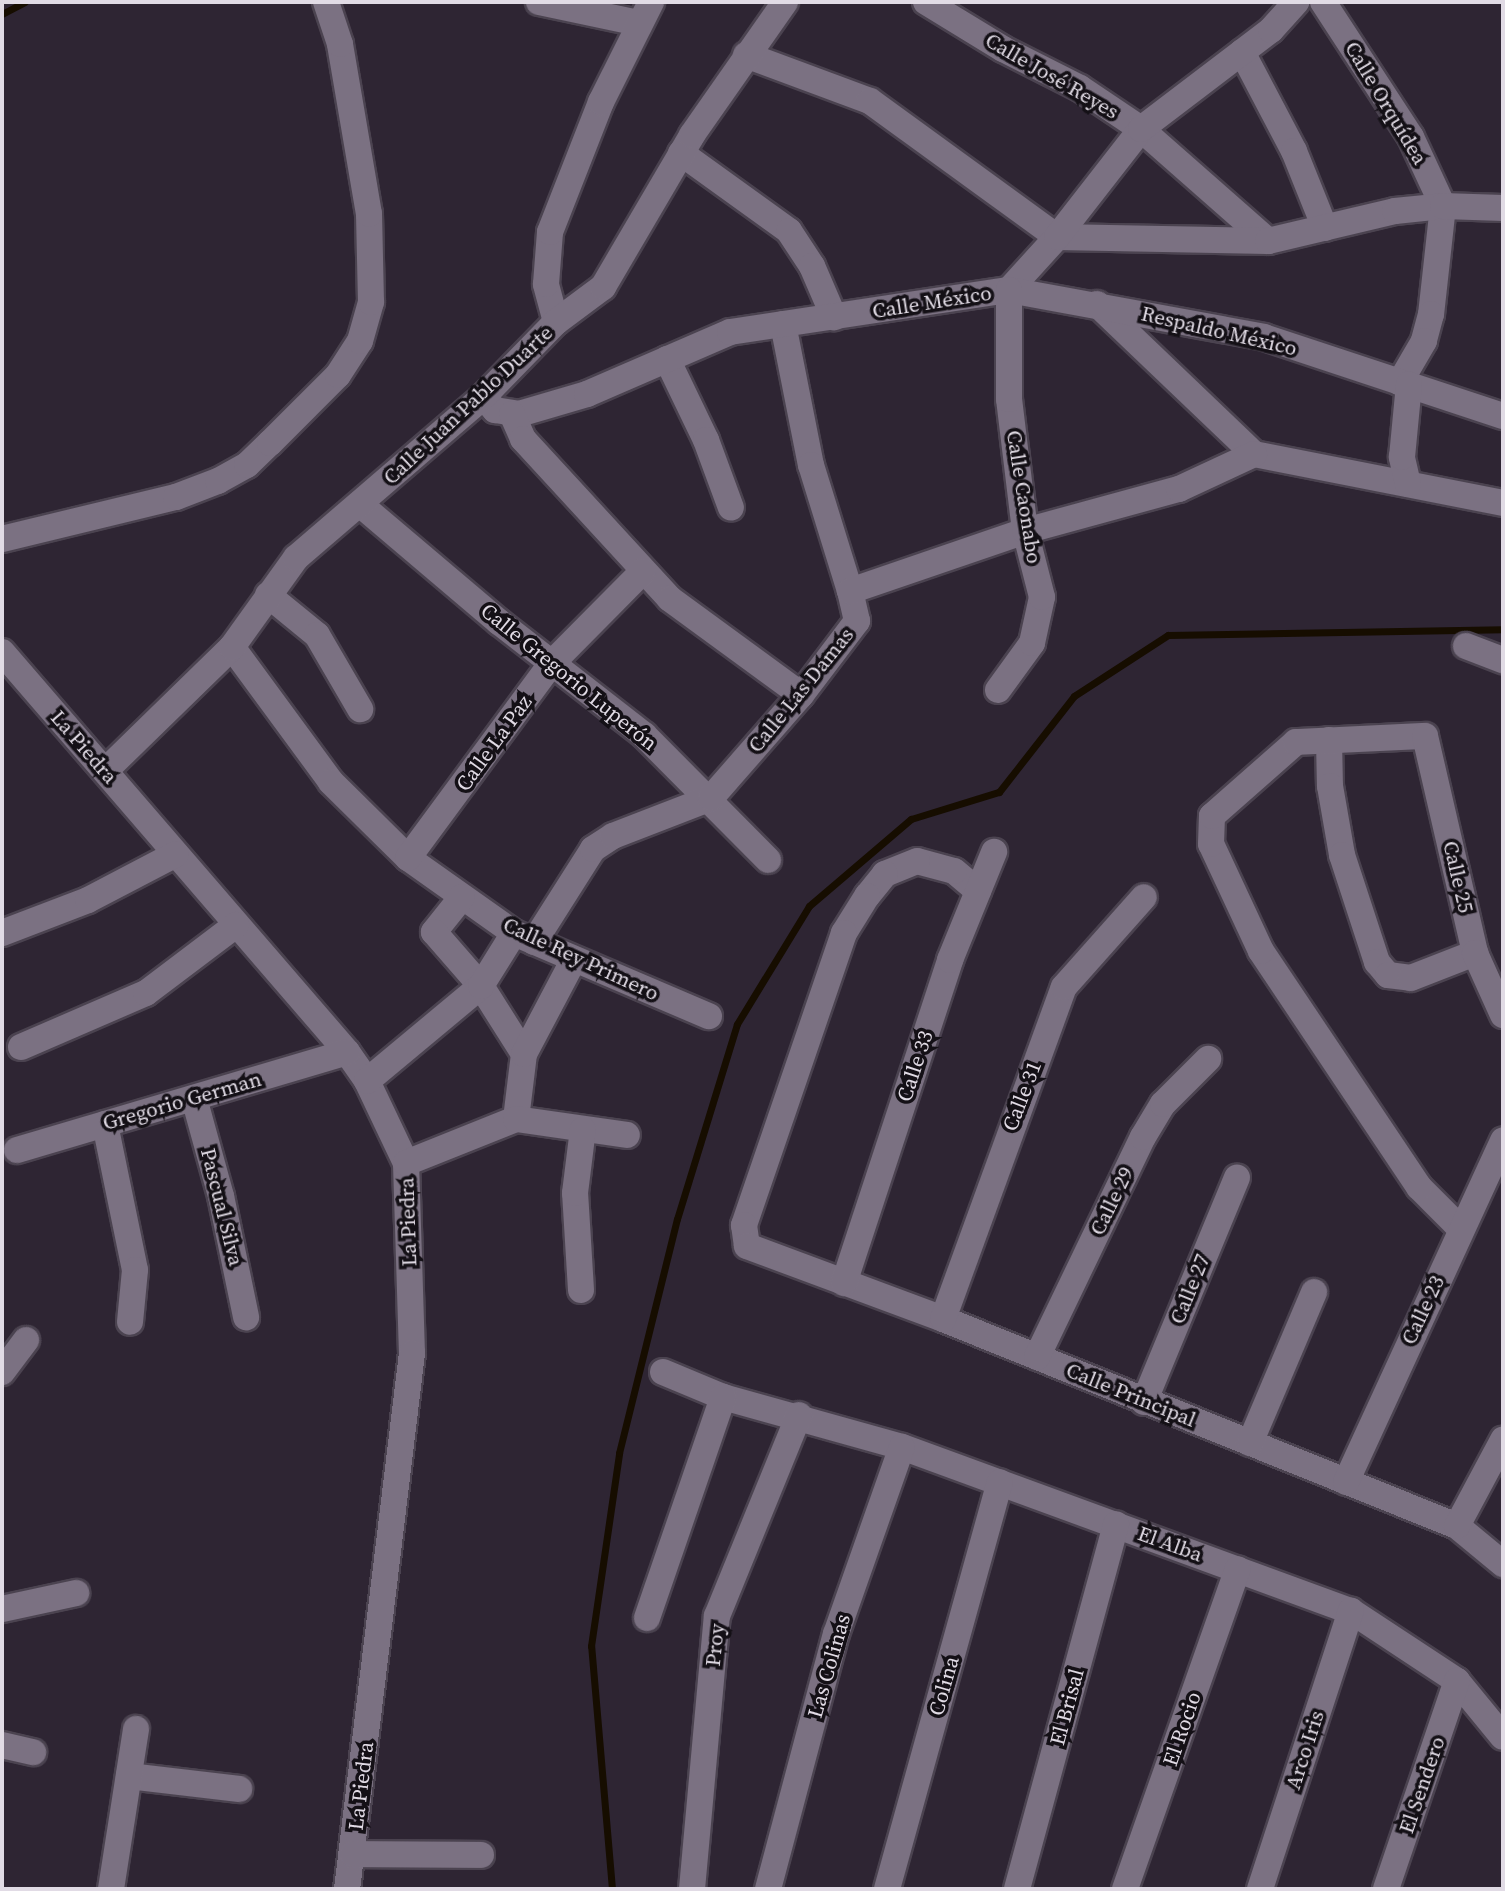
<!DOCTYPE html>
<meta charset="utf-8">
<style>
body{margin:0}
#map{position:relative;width:1505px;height:1891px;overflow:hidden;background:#2e2533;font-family:"Source Serif 4",serif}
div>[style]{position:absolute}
.stream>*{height:7px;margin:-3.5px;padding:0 3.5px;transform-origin:3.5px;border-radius:3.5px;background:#160d00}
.roads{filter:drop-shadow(2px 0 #4b4350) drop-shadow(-2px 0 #4b4350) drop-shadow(0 2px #4b4350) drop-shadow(0 -2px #4b4350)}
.minor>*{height:26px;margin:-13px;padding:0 13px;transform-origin:13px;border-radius:13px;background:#7b7182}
span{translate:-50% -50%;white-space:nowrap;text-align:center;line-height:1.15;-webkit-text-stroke:7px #141016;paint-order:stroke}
.street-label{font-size:21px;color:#e1dbe5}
.frame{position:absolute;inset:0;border:4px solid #e1dbe5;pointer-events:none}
</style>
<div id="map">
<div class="stream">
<i style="left:2px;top:14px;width:26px;rotate:-28deg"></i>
<i style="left:612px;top:1889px;width:244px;rotate:-94.9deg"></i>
<i style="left:591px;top:1646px;width:195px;rotate:-81.7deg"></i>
<i style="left:619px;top:1453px;width:241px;rotate:-76.1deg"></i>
<i style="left:677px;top:1219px;width:204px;rotate:-72.9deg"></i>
<i style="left:737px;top:1024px;width:138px;rotate:-58.6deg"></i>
<i style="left:809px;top:906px;width:134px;rotate:-40.5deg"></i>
<i style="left:911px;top:819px;width:92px;rotate:-17.1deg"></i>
<i style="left:999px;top:792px;width:122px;rotate:-52deg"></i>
<i style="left:1074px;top:696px;width:112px;rotate:-33deg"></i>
<i style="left:1168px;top:635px;width:335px;rotate:-1deg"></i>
</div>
<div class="roads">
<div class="minor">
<i style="left:539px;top:2px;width:102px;rotate:11.9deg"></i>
<i style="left:926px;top:2px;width:90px;rotate:31.4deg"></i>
<i style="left:1003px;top:49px;width:86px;rotate:26.9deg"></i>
<i style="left:1080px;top:88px;width:73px;rotate:33.9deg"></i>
<i style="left:1141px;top:129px;width:169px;rotate:41.4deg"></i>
<i style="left:1323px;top:2px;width:161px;rotate:56.9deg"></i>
<i style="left:1411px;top:137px;width:76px;rotate:65.1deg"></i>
<i style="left:1443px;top:206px;width:109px;rotate:96.3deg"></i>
<i style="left:1431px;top:314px;width:28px;rotate:105deg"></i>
<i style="left:1424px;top:341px;width:48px;rotate:120.3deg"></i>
<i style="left:1242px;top:52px;width:112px;rotate:62.3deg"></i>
<i style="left:1294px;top:151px;width:83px;rotate:68.1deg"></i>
<i style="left:746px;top:55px;width:132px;rotate:20.4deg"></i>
<i style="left:870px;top:101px;width:231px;rotate:36deg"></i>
<i style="left:681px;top:153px;width:133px;rotate:35.8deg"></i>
<i style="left:789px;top:231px;width:42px;rotate:56.7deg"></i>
<i style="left:812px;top:266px;width:56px;rotate:66.7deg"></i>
<i style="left:1057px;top:237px;width:211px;rotate:1.1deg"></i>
<i style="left:1268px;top:241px;width:130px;rotate:-13.3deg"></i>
<i style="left:1395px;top:211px;width:48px;rotate:-5.9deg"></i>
<i style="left:1443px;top:206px;width:60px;rotate:1.9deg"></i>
<i style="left:1009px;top:290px;width:72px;rotate:-47.8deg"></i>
<i style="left:1057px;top:237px;width:137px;rotate:-52.1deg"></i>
<i style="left:1141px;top:129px;width:163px;rotate:-37.3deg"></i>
<i style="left:1271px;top:30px;width:38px;rotate:-48deg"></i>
<i style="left:1097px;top:304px;width:217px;rotate:43.7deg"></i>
<i style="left:1254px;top:454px;width:254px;rotate:11.1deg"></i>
<i style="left:556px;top:322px;width:39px;rotate:-105deg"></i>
<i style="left:546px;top:284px;width:52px;rotate:-85.6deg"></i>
<i style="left:550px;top:232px;width:140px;rotate:-68.6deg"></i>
<i style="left:601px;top:102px;width:112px;rotate:-63.4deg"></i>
<i style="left:783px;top:324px;width:144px;rotate:78.8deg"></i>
<i style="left:811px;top:465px;width:132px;rotate:72.8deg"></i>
<i style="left:667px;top:359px;width:90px;rotate:64.3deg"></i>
<i style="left:706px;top:440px;width:72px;rotate:69.8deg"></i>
<i style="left:483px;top:397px;width:18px;rotate:47deg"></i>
<i style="left:495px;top:410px;width:24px;rotate:9deg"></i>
<i style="left:519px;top:414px;width:71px;rotate:-16.4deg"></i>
<i style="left:587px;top:394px;width:156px;rotate:-23.4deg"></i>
<i style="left:730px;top:332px;width:282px;rotate:-8.6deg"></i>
<i style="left:1009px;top:290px;width:259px;rotate:10.4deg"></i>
<i style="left:1264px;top:337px;width:252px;rotate:18.3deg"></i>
<i style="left:512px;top:414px;width:27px;rotate:66deg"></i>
<i style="left:523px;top:439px;width:217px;rotate:47.4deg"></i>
<i style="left:670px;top:599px;width:162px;rotate:36.2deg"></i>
<i style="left:1408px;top:484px;width:28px;rotate:-103deg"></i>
<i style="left:1402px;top:457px;width:73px;rotate:-84.5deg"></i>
<i style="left:361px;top:505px;width:181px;rotate:40.3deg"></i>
<i style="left:499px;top:622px;width:184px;rotate:37.9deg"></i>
<i style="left:644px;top:735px;width:176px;rotate:45.2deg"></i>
<i style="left:2px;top:539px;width:179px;rotate:-13.6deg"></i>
<i style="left:176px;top:497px;width:45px;rotate:-20.9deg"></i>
<i style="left:218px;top:481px;width:33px;rotate:-29deg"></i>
<i style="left:247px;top:465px;width:32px;rotate:-44deg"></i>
<i style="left:270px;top:443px;width:96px;rotate:-45deg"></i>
<i style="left:338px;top:375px;width:40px;rotate:-57.1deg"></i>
<i style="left:360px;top:341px;width:41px;rotate:-74.2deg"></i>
<i style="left:371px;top:302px;width:88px;rotate:-91.3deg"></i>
<i style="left:369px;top:214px;width:172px;rotate:-99.7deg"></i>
<i style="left:340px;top:44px;width:44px;rotate:-108.4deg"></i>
<i style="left:268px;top:595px;width:63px;rotate:39.2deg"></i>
<i style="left:317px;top:635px;width:86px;rotate:59.8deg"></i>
<i style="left:1466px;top:646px;width:40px;rotate:21deg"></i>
<i style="left:232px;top:647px;width:167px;rotate:53.7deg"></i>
<i style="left:331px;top:782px;width:108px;rotate:44.6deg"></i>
<i style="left:408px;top:858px;width:130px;rotate:35.3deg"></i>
<i style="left:514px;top:933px;width:212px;rotate:23.1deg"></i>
<i style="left:2px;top:652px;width:528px;rotate:49.22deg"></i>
<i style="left:347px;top:1052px;width:35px;rotate:55deg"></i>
<i style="left:367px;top:1081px;width:91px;rotate:64.6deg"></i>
<i style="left:406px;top:1163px;width:190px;rotate:88.2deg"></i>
<i style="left:412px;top:1353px;width:540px;rotate:96.91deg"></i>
<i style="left:998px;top:690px;width:58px;rotate:-54.1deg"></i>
<i style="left:1032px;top:643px;width:47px;rotate:-77.7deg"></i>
<i style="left:1042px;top:597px;width:68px;rotate:-104.4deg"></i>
<i style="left:1025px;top:531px;width:133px;rotate:-96.9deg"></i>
<i style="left:1009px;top:399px;width:109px;rotate:-90deg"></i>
<i style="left:1329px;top:740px;width:46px;rotate:88.8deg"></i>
<i style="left:1330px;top:786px;width:70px;rotate:80.1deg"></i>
<i style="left:1342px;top:855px;width:113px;rotate:71.9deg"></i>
<i style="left:1377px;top:962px;width:17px;rotate:50deg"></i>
<i style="left:1388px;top:975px;width:23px;rotate:7deg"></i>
<i style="left:1411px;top:978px;width:69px;rotate:-21.3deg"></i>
<i style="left:105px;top:771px;width:177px;rotate:-44.3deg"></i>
<i style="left:232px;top:647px;width:110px;rotate:-54.3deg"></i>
<i style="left:296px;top:558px;width:247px;rotate:-40.7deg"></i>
<i style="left:483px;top:397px;width:105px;rotate:-45.8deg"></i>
<i style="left:556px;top:322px;width:59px;rotate:-36.7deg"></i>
<i style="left:603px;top:287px;width:176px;rotate:-59.6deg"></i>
<i style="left:692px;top:135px;width:162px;rotate:-55deg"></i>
<i style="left:408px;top:858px;width:242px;rotate:-53.6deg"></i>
<i style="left:552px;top:663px;width:129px;rotate:-45.3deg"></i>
<i style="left:978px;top:891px;width:31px;rotate:-140deg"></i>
<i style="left:954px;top:871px;width:38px;rotate:-165deg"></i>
<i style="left:917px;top:861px;width:35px;rotate:158deg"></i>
<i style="left:885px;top:874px;width:28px;rotate:129deg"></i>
<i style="left:867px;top:896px;width:44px;rotate:121.9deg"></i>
<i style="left:844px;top:933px;width:309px;rotate:108.9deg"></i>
<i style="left:744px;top:1225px;width:21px;rotate:82deg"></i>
<i style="left:747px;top:1246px;width:209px;rotate:20.4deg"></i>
<i style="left:943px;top:1319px;width:554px;rotate:21.94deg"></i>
<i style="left:1457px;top:1526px;width:60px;rotate:39.6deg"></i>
<i style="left:462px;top:897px;width:45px;rotate:128.7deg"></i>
<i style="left:434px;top:932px;width:72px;rotate:49deg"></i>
<i style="left:481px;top:986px;width:80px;rotate:57.7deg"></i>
<i style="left:2px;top:933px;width:92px;rotate:-21deg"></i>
<i style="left:88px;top:900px;width:99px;rotate:-27.6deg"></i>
<i style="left:534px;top:942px;width:110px;rotate:-57.6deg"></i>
<i style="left:593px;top:849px;width:24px;rotate:-33deg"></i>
<i style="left:613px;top:836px;width:105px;rotate:-21.2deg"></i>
<i style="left:711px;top:798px;width:137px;rotate:-48.9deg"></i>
<i style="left:801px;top:695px;width:93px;rotate:-52.9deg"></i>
<i style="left:857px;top:621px;width:31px;rotate:-103deg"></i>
<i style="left:850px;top:591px;width:185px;rotate:-18.9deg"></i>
<i style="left:1025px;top:531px;width:160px;rotate:-15.3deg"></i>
<i style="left:1179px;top:489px;width:83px;rotate:-25deg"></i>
<i style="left:21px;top:1047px;width:136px;rotate:-23.4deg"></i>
<i style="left:146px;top:993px;width:113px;rotate:-37.1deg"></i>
<i style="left:367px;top:1081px;width:148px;rotate:-39.8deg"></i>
<i style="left:481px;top:986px;width:62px;rotate:-58.1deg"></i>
<i style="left:194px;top:1098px;width:102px;rotate:74.6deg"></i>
<i style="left:221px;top:1196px;width:124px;rotate:78.3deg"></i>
<i style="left:516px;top:1119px;width:65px;rotate:-83deg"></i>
<i style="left:524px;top:1054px;width:107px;rotate:-62.2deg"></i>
<i style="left:105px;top:1124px;width:149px;rotate:78.4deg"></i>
<i style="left:135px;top:1270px;width:52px;rotate:95.5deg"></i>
<i style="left:17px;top:1150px;width:344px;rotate:-16.5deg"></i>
<i style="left:406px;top:1163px;width:118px;rotate:-21.8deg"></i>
<i style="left:516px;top:1119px;width:112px;rotate:8.2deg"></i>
<i style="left:1461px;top:1229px;width:59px;rotate:-135deg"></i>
<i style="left:1419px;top:1187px;width:284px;rotate:-123.8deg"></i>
<i style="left:1261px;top:951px;width:118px;rotate:-115deg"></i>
<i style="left:1211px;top:844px;width:28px;rotate:-88deg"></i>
<i style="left:1212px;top:816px;width:112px;rotate:-41.4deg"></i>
<i style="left:1296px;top:742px;width:129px;rotate:-2.7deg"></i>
<i style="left:1425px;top:736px;width:223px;rotate:77deg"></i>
<i style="left:1475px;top:953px;width:68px;rotate:65.7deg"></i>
<i style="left:844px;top:1283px;width:340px;rotate:-71.8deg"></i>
<i style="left:950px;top:960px;width:117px;rotate:-67.8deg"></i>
<i style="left:581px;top:1290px;width:97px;rotate:-93.5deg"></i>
<i style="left:575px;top:1193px;width:64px;rotate:-82.9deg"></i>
<i style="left:943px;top:1319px;width:353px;rotate:-70deg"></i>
<i style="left:1064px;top:987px;width:120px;rotate:-48.4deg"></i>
<i style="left:1037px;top:1357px;width:244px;rotate:-64.3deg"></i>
<i style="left:1143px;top:1137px;width:39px;rotate:-59deg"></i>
<i style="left:1163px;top:1104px;width:64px;rotate:-45deg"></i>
<i style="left:2px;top:1372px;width:40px;rotate:-53deg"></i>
<i style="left:663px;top:1372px;width:65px;rotate:22.6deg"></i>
<i style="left:723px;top:1397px;width:186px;rotate:15.6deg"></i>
<i style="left:902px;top:1447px;width:478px;rotate:20.1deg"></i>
<i style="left:1351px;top:1611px;width:127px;rotate:33.4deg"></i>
<i style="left:1457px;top:1681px;width:72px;rotate:50.6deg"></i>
<i style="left:1144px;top:1402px;width:243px;rotate:-67.5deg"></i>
<i style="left:1250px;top:1443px;width:164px;rotate:-67deg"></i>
<i style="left:1346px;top:1482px;width:376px;rotate:-65.3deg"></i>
<i style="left:1457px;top:1526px;width:98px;rotate:-61.9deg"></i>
<i style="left:2px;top:1609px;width:76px;rotate:-12.2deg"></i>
<i style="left:647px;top:1618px;width:234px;rotate:-71deg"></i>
<i style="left:2px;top:1745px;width:32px;rotate:13deg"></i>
<i style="left:129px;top:1776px;width:111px;rotate:6.7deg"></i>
<i style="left:353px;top:1854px;width:128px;rotate:0.4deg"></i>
<i style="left:111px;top:1889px;width:162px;rotate:-81.1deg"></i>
<i style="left:692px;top:1889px;width:274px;rotate:-84.8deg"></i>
<i style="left:717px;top:1616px;width:217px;rotate:-67.8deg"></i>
<i style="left:768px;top:1889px;width:264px;rotate:-75.1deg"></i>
<i style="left:836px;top:1634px;width:198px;rotate:-70.6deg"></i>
<i style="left:887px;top:1889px;width:422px;rotate:-74.5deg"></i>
<i style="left:1017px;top:1889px;width:378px;rotate:-74.8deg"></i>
<i style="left:1125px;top:1889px;width:339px;rotate:-70.6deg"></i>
<i style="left:1260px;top:1889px;width:293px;rotate:-71.9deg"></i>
<i style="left:1386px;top:1889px;width:220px;rotate:-71.2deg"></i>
</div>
</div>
<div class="street-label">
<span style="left:1052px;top:76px;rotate:30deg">Calle José Reyes</span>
<span style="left:1386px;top:103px;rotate:59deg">Calle Orquídea</span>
<span style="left:932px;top:302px;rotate:-9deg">Calle México</span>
<span style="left:1219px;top:331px;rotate:13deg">Respaldo México</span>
<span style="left:468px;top:405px;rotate:-43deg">Calle Juan Pablo Duarte</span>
<span style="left:1024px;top:497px;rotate:81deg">Calle Caonabo</span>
<span style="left:569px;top:677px;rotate:39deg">Calle Gregorio Luperón</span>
<span style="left:801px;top:690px;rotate:-51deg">Calle Las Damas</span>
<span style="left:494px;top:743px;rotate:-54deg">Calle La Paz</span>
<span style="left:84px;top:747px;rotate:49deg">La Piedra</span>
<span style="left:1458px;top:877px;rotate:77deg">Calle 25</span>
<span style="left:581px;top:959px;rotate:25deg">Calle Rey Primero</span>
<span style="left:915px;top:1066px;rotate:-72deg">Calle 33</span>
<span style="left:1022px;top:1096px;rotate:-69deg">Calle 31</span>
<span style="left:182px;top:1101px;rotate:-16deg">Gregorio German</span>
<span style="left:1112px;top:1201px;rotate:-64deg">Calle 29</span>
<span style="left:222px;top:1207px;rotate:76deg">Pascual Silva</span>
<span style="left:408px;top:1222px;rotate:-92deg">La Piedra</span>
<span style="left:1190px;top:1289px;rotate:-68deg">Calle 27</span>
<span style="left:1423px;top:1310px;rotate:-65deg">Calle 23</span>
<span style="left:1131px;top:1395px;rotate:22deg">Calle Principal</span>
<span style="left:1170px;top:1544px;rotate:20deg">El Alba</span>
<span style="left:715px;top:1645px;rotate:-84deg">Proy</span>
<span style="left:829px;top:1666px;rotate:-74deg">Las Colinas</span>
<span style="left:944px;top:1686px;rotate:-74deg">Colina</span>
<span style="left:1067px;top:1707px;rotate:-75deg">El Brisal</span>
<span style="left:1182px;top:1729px;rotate:-71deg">El Rocio</span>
<span style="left:1305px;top:1750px;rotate:-72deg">Arco Iris</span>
<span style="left:1422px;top:1785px;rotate:-71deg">El Sendero</span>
<span style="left:361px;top:1786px;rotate:-83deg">La Piedra</span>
</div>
<div class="frame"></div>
</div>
